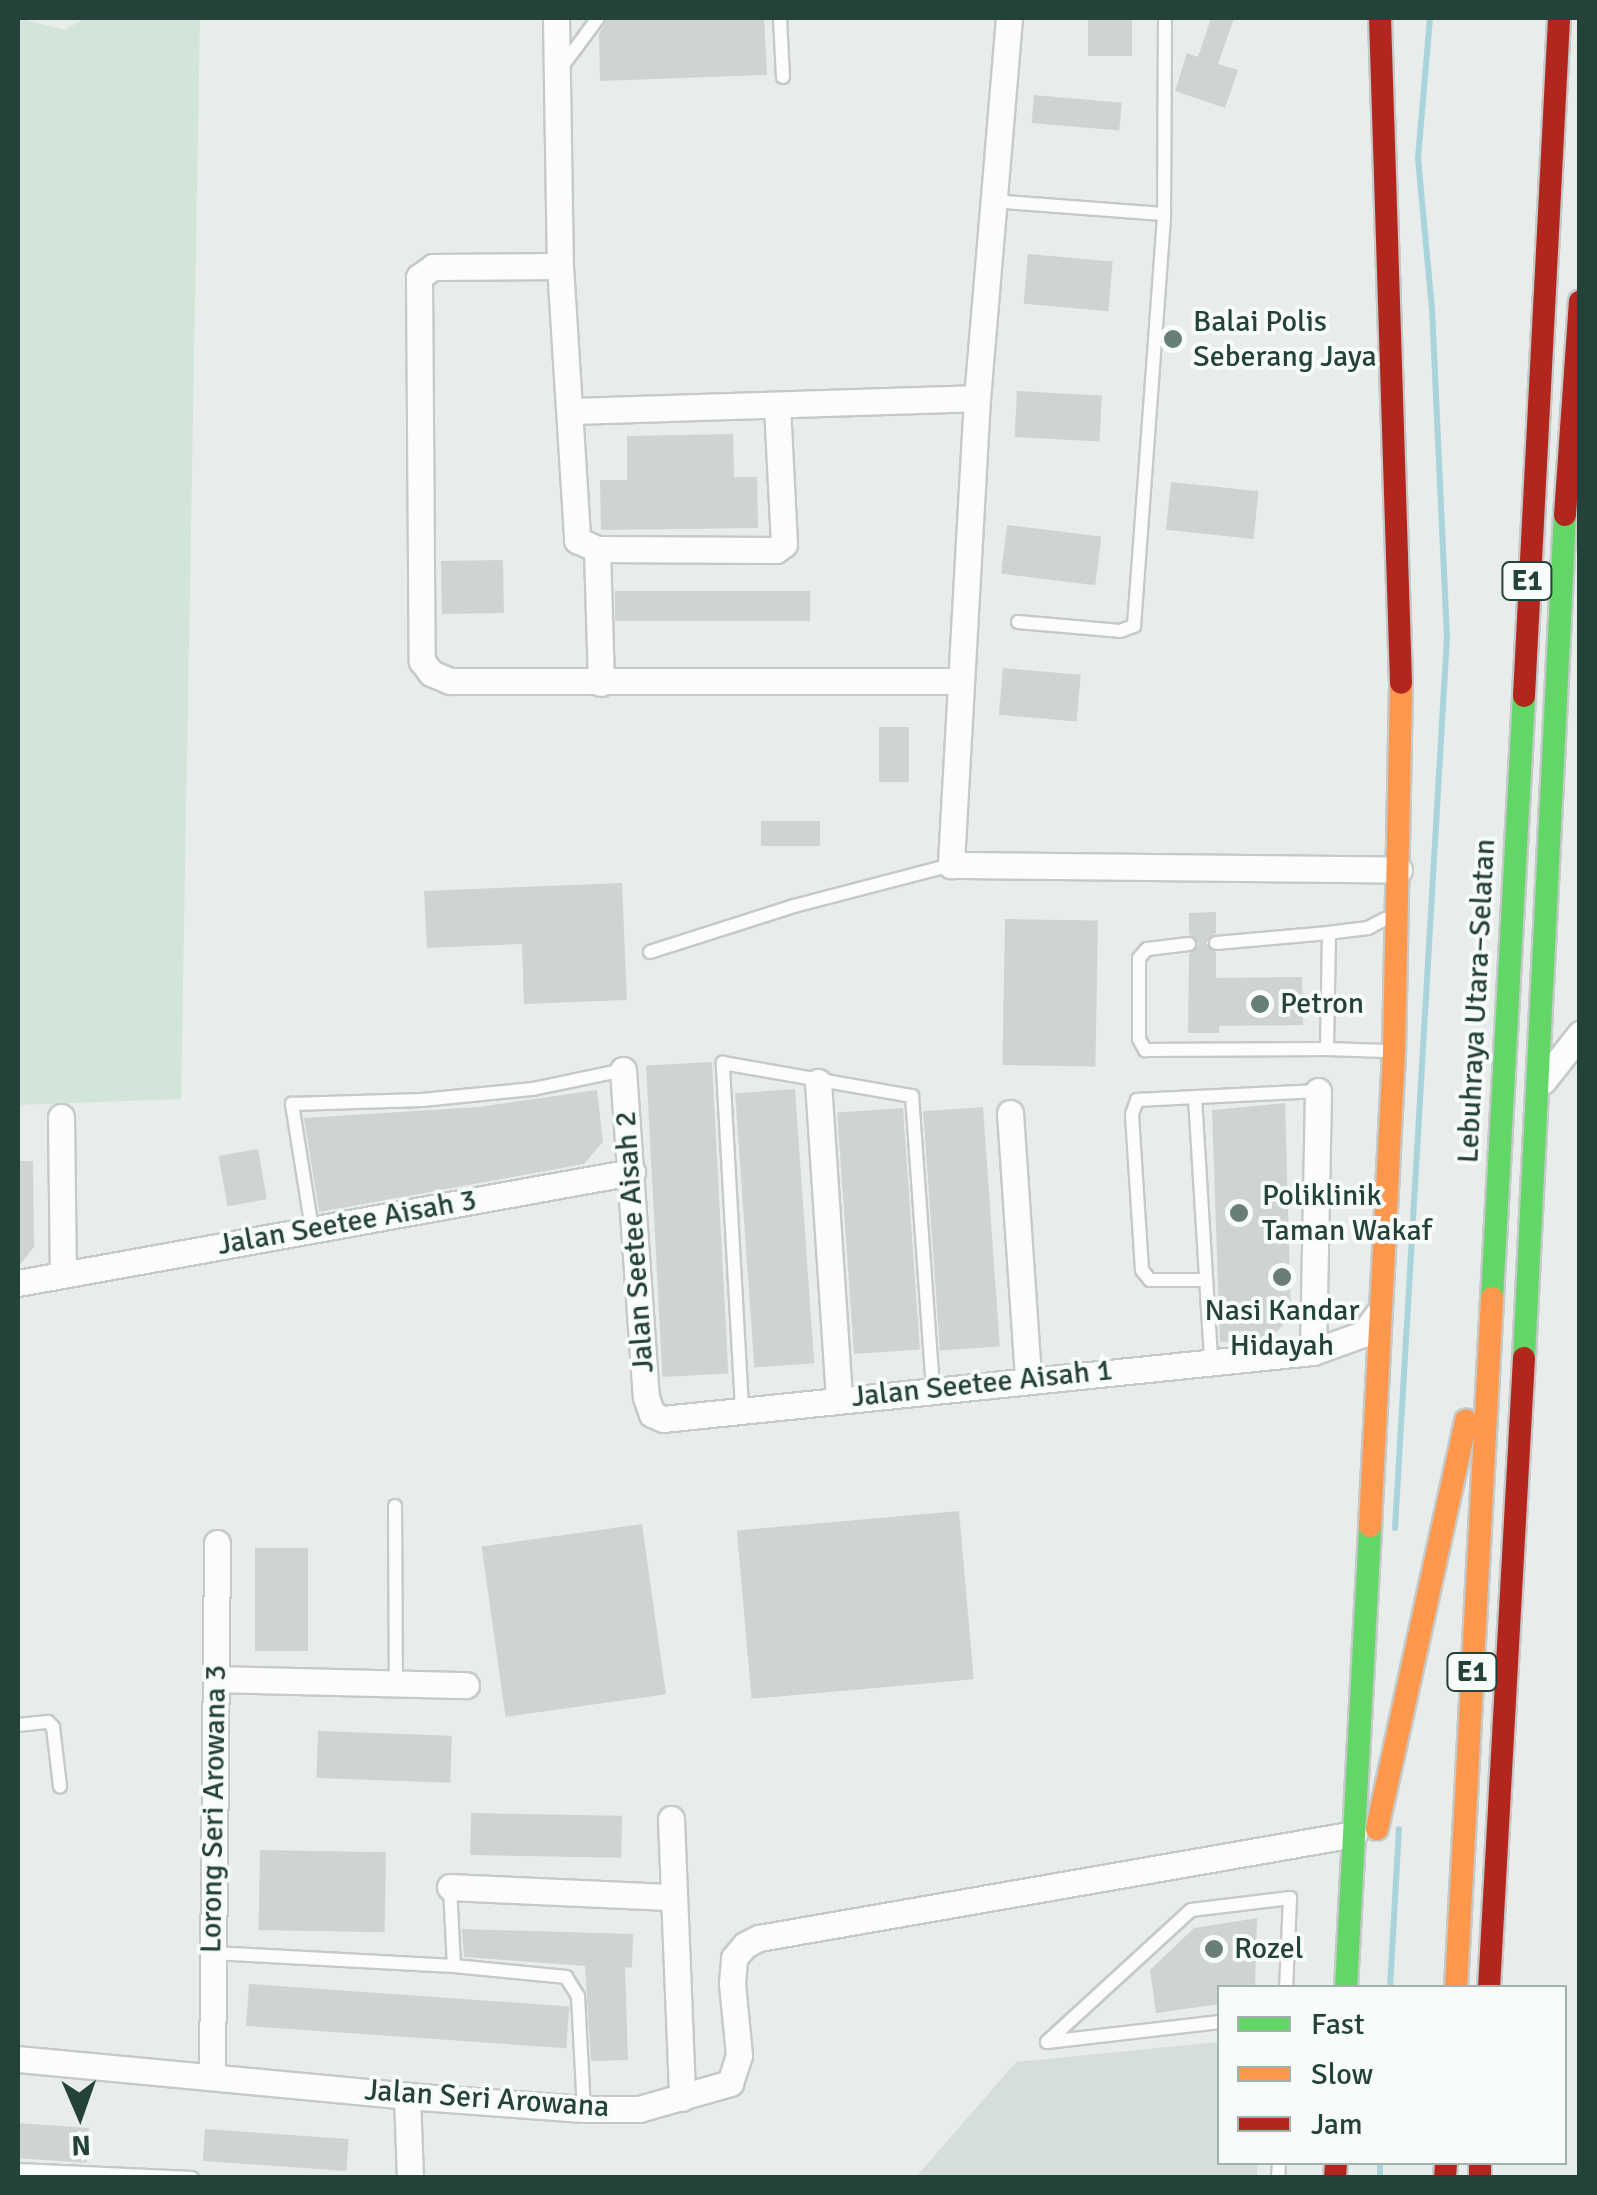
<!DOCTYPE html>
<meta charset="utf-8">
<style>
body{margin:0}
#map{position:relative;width:1597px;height:2195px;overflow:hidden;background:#e8edeb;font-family:Signika,sans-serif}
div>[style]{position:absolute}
.built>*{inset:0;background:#d6dedb}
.green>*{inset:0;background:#d1e6d8}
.stream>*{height:6px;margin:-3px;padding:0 3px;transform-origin:3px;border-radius:3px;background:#a9d4db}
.building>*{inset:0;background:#cfd4d2;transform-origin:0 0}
.roads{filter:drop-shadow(2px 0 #c5cac8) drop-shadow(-2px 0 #c5cac8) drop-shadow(0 2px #c5cac8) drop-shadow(0 -2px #c5cac8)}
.lane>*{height:12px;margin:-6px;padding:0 6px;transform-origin:6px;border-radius:6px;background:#fcfcfc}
.street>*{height:25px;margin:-12.5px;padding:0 12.5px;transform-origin:12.5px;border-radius:12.5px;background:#fcfcfc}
.fast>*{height:22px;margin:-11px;padding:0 11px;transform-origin:11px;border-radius:11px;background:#63d668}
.slow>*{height:22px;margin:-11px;padding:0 11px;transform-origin:11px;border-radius:11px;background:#ff974d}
.jam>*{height:22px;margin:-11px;padding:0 11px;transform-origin:11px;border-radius:11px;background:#b3261e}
.dots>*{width:28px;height:28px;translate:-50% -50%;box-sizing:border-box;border:5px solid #f7fbf9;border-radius:50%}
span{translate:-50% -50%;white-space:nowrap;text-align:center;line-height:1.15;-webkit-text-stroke:8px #f7fbf9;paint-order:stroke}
.shield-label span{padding:2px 8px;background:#f7fbf9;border:2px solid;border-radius:8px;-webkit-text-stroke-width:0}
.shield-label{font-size:28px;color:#24423a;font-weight:700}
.poi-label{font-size:30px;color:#24423a}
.left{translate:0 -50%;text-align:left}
.street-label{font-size:30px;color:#24423a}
.frame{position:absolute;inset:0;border:20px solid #24423a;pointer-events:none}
.legend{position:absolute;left:1217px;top:1985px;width:350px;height:180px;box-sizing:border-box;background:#f7fbf9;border:2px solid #a3b1ad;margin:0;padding:12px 18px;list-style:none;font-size:30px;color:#24423a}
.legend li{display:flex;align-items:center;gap:20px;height:50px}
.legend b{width:50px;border:2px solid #a3b1ad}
.north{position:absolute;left:30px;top:2065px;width:100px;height:100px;-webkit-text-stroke:8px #f7fbf9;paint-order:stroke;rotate:178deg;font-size:28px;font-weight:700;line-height:40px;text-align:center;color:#24423a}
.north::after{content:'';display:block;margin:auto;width:35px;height:45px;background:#24423a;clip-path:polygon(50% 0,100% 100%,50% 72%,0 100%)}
</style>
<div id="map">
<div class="built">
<i style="clip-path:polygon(1219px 2042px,1220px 2162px,1257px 2163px,1257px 2177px,916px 2177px,1016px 2062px)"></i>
</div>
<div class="green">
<i style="clip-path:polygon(18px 18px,65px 30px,85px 18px,200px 18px,181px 1099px,18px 1105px)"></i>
</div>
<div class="stream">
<i style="left:1395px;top:1528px;width:892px;rotate:-86.66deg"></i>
<i style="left:1447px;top:638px;width:329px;rotate:-92.6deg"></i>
<i style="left:1432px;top:309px;width:152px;rotate:-95.3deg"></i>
<i style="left:1418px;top:158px;width:141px;rotate:-85.1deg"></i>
<i style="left:1390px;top:1988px;width:159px;rotate:-86.8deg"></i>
<i style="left:1380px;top:2178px;width:16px;rotate:-90deg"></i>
</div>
<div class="building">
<i style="clip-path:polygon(608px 18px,764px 18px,767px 75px,600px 81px,599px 34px)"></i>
<i style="left:1088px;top:18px;width:44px;height:38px"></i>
<i style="clip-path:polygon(1211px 18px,1234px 18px,1218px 64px,1238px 70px,1225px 108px,1175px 91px,1187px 53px,1198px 57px)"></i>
<i style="left:1034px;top:95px;width:88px;height:28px;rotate:5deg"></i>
<i style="left:1028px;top:254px;width:85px;height:50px;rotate:5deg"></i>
<i style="left:1017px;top:391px;width:85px;height:46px;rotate:3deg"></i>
<i style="clip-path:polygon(733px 434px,734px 477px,757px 477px,758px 528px,601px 530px,600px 480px,627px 480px,627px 436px)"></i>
<i style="left:1171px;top:482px;width:88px;height:48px;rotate:6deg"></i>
<i style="left:1007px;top:525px;width:95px;height:49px;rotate:7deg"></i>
<i style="left:503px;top:560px;width:53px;height:62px;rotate:89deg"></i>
<i style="left:810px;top:591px;width:30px;height:195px;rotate:90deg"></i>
<i style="left:1003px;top:668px;width:78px;height:47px;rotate:5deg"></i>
<i style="left:879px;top:727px;width:30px;height:55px"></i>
<i style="left:761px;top:821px;width:59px;height:25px"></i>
<i style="clip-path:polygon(622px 883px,627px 1000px,524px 1004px,522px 944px,427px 948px,424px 891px)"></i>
<i style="clip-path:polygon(1216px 912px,1216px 933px,1206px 943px,1216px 953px,1216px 978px,1302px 977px,1303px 1025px,1219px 1026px,1219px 1033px,1188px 1033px,1189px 954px,1199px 944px,1189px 934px,1189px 913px)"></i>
<i style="left:1005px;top:919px;width:93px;height:146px;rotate:1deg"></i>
<i style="left:712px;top:1062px;width:312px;height:66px;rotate:87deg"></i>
<i style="left:795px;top:1089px;width:275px;height:60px;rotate:86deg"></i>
<i style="clip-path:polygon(597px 1090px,603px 1142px,584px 1164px,319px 1212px,304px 1118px,479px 1107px)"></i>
<i style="clip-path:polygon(1285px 1103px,1291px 1315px,1270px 1340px,1220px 1342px,1212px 1110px)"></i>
<i style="left:983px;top:1107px;width:240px;height:60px;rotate:86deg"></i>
<i style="left:903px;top:1108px;width:242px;height:66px;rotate:86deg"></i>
<i style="left:258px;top:1149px;width:51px;height:40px;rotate:80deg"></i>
<i style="clip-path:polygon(18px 1161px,33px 1161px,34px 1247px,18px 1267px)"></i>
<i style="left:959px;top:1511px;width:169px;height:223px;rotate:85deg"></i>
<i style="left:642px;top:1524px;width:172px;height:162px;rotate:82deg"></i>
<i style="left:255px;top:1548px;width:53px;height:103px"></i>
<i style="left:318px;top:1731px;width:134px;height:47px;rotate:2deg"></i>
<i style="left:471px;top:1813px;width:151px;height:42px;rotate:1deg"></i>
<i style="left:260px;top:1850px;width:126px;height:80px;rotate:1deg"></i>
<i style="clip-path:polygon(1257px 1918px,1255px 1988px,1220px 1988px,1220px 2004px,1156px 2013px,1150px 1970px,1194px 1928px)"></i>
<i style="clip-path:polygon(462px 1929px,633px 1934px,632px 1968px,625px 1967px,628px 2060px,591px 2061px,585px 1966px,464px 1957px)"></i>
<i style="left:249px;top:1984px;width:321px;height:42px;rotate:4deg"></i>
<i style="left:18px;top:2123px;width:71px;height:35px;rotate:4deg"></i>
<i style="left:205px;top:2129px;width:144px;height:32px;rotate:4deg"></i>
</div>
<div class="roads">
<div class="lane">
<i style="left:780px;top:18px;width:59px;rotate:87.1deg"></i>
<i style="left:561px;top:68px;width:62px;rotate:-53.5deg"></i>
<i style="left:991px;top:201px;width:173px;rotate:4.3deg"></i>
<i style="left:1018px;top:622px;width:102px;rotate:5deg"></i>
<i style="left:1120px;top:631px;width:15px;rotate:-20deg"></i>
<i style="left:1134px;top:626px;width:413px;rotate:-85.8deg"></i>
<i style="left:1164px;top:214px;width:196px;rotate:-89.7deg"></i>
<i style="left:1385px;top:919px;width:19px;rotate:152deg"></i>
<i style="left:1368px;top:928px;width:39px;rotate:173deg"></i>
<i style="left:1329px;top:933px;width:116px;rotate:91deg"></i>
<i style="left:1327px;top:1049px;width:59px;rotate:1.9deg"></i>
<i style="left:1216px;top:943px;width:113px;rotate:-5.1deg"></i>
<i style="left:1189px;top:944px;width:42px;rotate:173.2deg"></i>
<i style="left:1147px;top:949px;width:12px;rotate:132deg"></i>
<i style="left:1139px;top:958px;width:81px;rotate:90deg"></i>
<i style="left:1139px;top:1039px;width:13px;rotate:61deg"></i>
<i style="left:1145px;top:1050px;width:182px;rotate:-0.3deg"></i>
<i style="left:650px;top:952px;width:151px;rotate:-17.7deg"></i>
<i style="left:794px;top:906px;width:162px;rotate:-14.6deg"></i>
<i style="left:1195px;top:1097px;width:264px;rotate:86.5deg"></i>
<i style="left:312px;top:1229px;width:127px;rotate:-99.1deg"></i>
<i style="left:292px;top:1104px;width:130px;rotate:-1.8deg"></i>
<i style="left:422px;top:1100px;width:112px;rotate:-5.7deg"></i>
<i style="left:533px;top:1089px;width:92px;rotate:-11.9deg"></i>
<i style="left:1205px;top:1280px;width:55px;rotate:180deg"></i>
<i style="left:1150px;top:1280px;width:13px;rotate:-129deg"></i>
<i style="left:1142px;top:1270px;width:156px;rotate:-93.7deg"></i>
<i style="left:1132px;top:1114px;width:15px;rotate:-70deg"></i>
<i style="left:1137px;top:1100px;width:181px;rotate:-2.8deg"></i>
<i style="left:742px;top:1408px;width:346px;rotate:-93.2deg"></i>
<i style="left:723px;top:1063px;width:192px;rotate:9.9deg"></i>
<i style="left:912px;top:1096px;width:295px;rotate:85.9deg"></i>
<i style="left:395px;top:1506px;width:177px;rotate:89.7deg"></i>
<i style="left:18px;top:1725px;width:30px;rotate:-6deg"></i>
<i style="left:48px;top:1722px;width:7px;rotate:45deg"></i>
<i style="left:53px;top:1727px;width:60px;rotate:83.3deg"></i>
<i style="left:450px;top:1887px;width:79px;rotate:87.1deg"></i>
<i style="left:213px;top:1953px;width:241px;rotate:3.1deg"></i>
<i style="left:454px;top:1966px;width:113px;rotate:5.6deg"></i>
<i style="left:566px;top:1977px;width:22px;rotate:58deg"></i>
<i style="left:578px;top:1996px;width:113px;rotate:87deg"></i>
<i style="left:1047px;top:2042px;width:195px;rotate:-42.5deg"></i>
<i style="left:1191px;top:1910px;width:100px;rotate:-6.9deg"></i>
<i style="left:1290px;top:1898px;width:90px;rotate:92.5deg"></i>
<i style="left:1047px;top:2042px;width:174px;rotate:-6.6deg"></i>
<i style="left:18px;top:2170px;width:174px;rotate:2.6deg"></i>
<i style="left:1278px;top:2178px;width:16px;rotate:-86deg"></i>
</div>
<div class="street">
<i style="left:556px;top:18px;width:248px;rotate:89.1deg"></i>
<i style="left:560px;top:266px;width:275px;rotate:86.4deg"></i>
<i style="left:577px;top:540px;width:22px;rotate:24deg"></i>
<i style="left:597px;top:549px;width:179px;rotate:0.3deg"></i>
<i style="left:776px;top:550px;width:10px;rotate:-37deg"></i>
<i style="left:784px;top:544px;width:139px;rotate:-92.9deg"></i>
<i style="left:1009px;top:18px;width:381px;rotate:94.8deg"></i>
<i style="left:977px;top:398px;width:468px;rotate:93.2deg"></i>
<i style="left:951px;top:865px;width:448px;rotate:0.6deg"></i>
<i style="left:560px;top:266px;width:127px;rotate:179.5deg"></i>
<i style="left:433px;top:267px;width:17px;rotate:144deg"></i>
<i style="left:419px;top:277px;width:384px;rotate:89.6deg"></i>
<i style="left:422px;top:661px;width:15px;rotate:53deg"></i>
<i style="left:431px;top:673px;width:21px;rotate:23deg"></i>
<i style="left:450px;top:681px;width:510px"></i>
<i style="left:570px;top:411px;width:407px;rotate:-1.8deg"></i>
<i style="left:597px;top:549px;width:134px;rotate:88.3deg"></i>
<i style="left:623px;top:1070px;width:328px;rotate:86deg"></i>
<i style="left:646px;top:1397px;width:18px;rotate:71deg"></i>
<i style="left:652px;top:1414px;width:12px;rotate:24deg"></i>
<i style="left:663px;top:1419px;width:653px;rotate:-5.89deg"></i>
<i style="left:1313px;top:1352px;width:53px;rotate:-19.8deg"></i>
<i style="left:1363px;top:1334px;width:25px;rotate:-53deg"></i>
<i style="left:1543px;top:1081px;width:60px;rotate:-51.8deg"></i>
<i style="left:818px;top:1082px;width:317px;rotate:86.2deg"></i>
<i style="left:1010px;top:1113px;width:268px;rotate:86.1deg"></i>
<i style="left:61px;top:1117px;width:158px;rotate:89.3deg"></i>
<i style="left:18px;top:1283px;width:624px;rotate:-10.25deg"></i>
<i style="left:1313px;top:1352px;width:261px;rotate:-88.9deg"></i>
<i style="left:216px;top:1679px;width:250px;rotate:1.4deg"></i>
<i style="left:671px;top:1819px;width:279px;rotate:87.7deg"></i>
<i style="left:450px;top:1887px;width:223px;rotate:2.6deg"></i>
<i style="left:18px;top:2059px;width:391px;rotate:5.4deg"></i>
<i style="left:407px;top:2096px;width:177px;rotate:4.2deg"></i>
<i style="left:584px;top:2109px;width:55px"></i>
<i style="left:639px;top:2109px;width:95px;rotate:-15.9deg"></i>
<i style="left:730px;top:2083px;width:29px;rotate:-72deg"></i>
<i style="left:739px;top:2055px;width:72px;rotate:-95.6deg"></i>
<i style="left:732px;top:1983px;width:25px;rotate:-85deg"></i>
<i style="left:734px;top:1958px;width:17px;rotate:-50deg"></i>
<i style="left:745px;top:1945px;width:16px;rotate:-27deg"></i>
<i style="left:759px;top:1938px;width:604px;rotate:-9.91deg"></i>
<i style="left:212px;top:2076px;width:533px;rotate:-89.46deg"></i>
<i style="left:407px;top:2096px;width:82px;rotate:87.9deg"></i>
</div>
<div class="fast">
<i style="left:1492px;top:1298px;width:603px;rotate:-86.96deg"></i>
<i style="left:1524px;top:1358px;width:844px;rotate:-87.22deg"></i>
<i style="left:1346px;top:1988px;width:463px;rotate:-87deg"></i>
</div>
<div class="slow">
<i style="left:1370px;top:1526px;width:476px;rotate:-87.1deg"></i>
<i style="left:1394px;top:1051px;width:368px;rotate:-88.9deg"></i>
<i style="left:1377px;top:1829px;width:418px;rotate:-77.7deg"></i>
<i style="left:1456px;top:1988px;width:691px;rotate:-87.01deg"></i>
</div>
<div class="jam">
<i style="left:1380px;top:18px;width:665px;rotate:88.19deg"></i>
<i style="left:1565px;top:515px;width:214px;rotate:-86deg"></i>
<i style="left:1524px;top:696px;width:679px;rotate:-87.04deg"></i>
<i style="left:1489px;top:1988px;width:631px;rotate:-86.82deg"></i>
<i style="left:1480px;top:2162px;width:16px;rotate:90deg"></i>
<i style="left:1335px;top:2178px;width:16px;rotate:-86deg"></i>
<i style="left:1445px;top:2178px;width:16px;rotate:-86deg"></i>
</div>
</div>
<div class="dots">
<i style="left:1173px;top:339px;background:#697e78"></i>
<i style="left:1260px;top:1004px;background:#697e78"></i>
<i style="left:1239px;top:1213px;background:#697e78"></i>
<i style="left:1282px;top:1277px;background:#697e78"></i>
<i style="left:1214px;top:1949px;background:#697e78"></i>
</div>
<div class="shield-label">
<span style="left:1527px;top:581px">E1</span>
<span style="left:1472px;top:1672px">E1</span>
</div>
<div class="poi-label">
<span class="left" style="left:1193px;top:339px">Balai Polis<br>Seberang Jaya</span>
<span class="left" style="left:1280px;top:1004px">Petron</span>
<span class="left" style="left:1262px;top:1213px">Poliklinik<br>Taman Wakaf</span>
<span style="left:1282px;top:1328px">Nasi Kandar<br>Hidayah</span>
<span class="left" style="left:1234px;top:1949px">Rozel</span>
</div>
<div class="street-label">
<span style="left:1477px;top:1001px;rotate:-87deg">Lebuhraya Utara–Selatan</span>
<span style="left:347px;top:1223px;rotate:-10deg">Jalan Seetee Aisah 3</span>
<span style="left:635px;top:1242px;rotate:-94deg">Jalan Seetee Aisah 2</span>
<span style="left:982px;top:1384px;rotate:-6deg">Jalan Seetee Aisah 1</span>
<span style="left:214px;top:1809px;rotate:-89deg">Lorong Seri Arowana 3</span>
<span style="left:487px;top:2099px;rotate:4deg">Jalan Seri Arowana</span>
</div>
<div class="frame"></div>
<ul class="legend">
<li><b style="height:12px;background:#63d668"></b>Fast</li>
<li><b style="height:12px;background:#ff974d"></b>Slow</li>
<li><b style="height:12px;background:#b3261e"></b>Jam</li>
</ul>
<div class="north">N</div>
</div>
